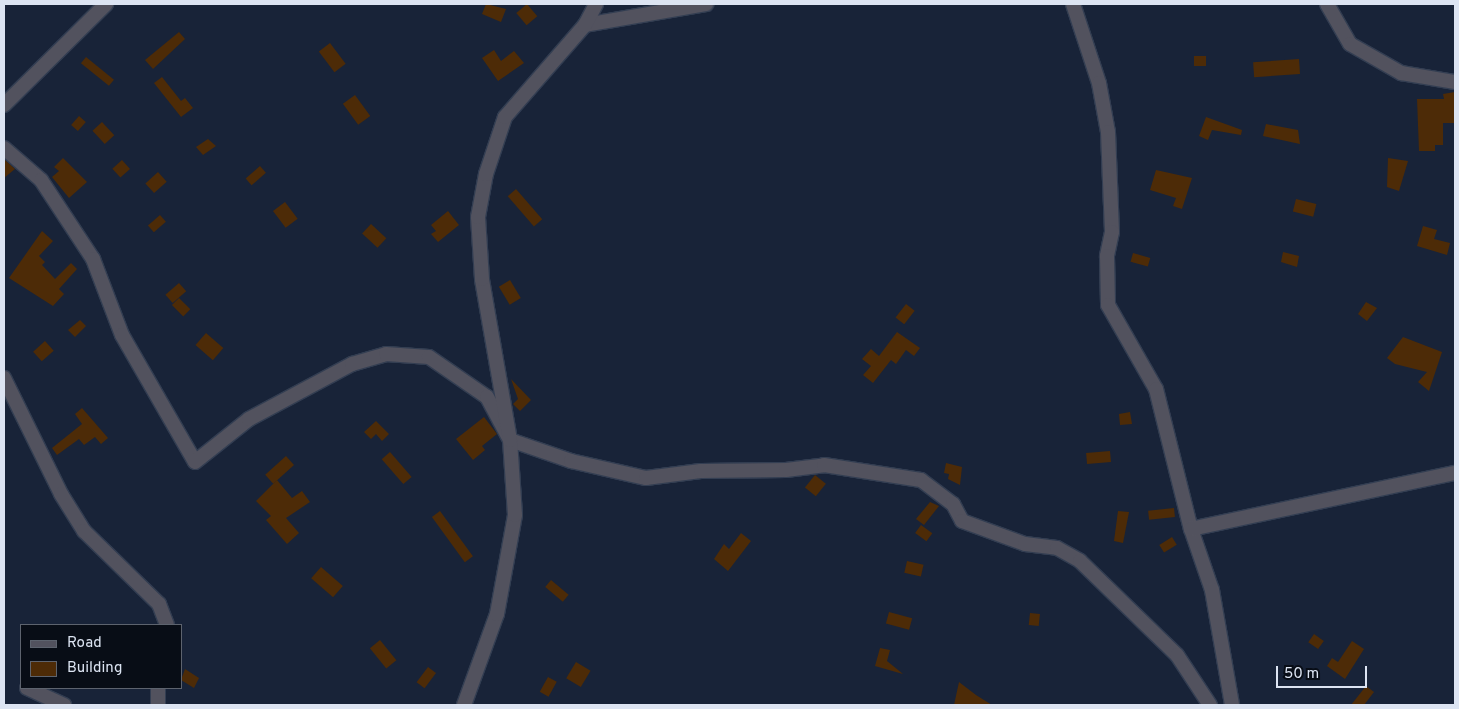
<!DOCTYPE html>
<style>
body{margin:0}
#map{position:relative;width:1459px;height:709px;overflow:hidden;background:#182338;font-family:Overpass,sans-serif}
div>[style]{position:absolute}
.building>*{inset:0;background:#4d2b07;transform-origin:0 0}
.roads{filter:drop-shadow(1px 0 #333e52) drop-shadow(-1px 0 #333e52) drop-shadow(0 1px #333e52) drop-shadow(0 -1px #333e52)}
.street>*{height:14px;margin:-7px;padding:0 7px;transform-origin:7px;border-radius:7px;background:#52525e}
span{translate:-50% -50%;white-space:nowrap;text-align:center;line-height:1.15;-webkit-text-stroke:4px #080d16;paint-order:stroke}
.frame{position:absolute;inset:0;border:5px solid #dce4f2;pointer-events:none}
.legend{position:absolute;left:20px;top:624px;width:162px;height:65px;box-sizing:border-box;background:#080d16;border:1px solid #5d636e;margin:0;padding:6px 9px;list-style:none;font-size:15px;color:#dce4f2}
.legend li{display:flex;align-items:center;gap:10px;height:25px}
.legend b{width:25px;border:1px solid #5d636e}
.scale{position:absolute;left:1276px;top:666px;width:91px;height:22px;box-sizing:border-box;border:2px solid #dce4f2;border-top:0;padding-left:6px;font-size:15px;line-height:18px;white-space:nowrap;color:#dce4f2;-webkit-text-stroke:4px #080d16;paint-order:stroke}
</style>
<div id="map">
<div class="building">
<i style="clip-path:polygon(486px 4px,506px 9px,501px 22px,482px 14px)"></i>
<i style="left:527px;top:4px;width:16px;height:14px;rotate:50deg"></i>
<i style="clip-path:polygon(179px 32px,185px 39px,153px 69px,145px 60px)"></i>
<i style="left:330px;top:43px;width:26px;height:14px;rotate:53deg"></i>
<i style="clip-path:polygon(494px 50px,501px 61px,514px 51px,524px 63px,498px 81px,482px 58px)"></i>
<i style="left:1194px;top:56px;width:12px;height:10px"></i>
<i style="left:86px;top:57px;width:36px;height:8px;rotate:39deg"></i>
<i style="left:1299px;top:59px;width:15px;height:46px;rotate:86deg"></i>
<i style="clip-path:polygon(162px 77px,181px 101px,185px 98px,193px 108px,181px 117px,154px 83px)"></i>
<i style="clip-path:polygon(1455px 92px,1455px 123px,1443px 123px,1443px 145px,1435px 145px,1435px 151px,1419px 151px,1417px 99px,1444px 99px,1443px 94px)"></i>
<i style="left:355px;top:95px;width:26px;height:15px;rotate:54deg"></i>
<i style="left:79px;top:116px;width:9px;height:12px;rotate:41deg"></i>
<i style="clip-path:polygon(1206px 117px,1242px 130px,1241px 135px,1212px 130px,1208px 140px,1199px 136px)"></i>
<i style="left:102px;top:122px;width:18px;height:13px;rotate:47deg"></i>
<i style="clip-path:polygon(1266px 124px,1298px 130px,1300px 144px,1263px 136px)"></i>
<i style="clip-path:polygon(208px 139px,216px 146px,203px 155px,196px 147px)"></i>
<i style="clip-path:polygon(63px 158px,87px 182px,69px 198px,52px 177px,59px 171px,54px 167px)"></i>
<i style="clip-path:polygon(1388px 158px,1408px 161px,1399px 191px,1387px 187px)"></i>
<i style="clip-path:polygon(4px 159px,15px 169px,4px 178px)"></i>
<i style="left:122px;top:160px;width:12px;height:13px;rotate:48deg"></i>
<i style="left:260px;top:166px;width:9px;height:19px;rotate:49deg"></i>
<i style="clip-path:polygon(1156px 170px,1192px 178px,1182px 209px,1173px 206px,1176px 198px,1150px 190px)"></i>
<i style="left:158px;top:172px;width:13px;height:17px;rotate:48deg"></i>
<i style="left:516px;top:189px;width:40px;height:11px;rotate:49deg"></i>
<i style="left:1296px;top:199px;width:21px;height:13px;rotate:14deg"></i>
<i style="left:285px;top:202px;width:21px;height:15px;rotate:53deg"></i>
<i style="clip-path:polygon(448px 211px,459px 225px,438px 242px,431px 234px,436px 231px,431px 225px)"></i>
<i style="left:160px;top:215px;width:9px;height:16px;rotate:49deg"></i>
<i style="left:371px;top:224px;width:21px;height:13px;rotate:43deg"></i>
<i style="clip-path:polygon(1423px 226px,1437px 230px,1434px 239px,1450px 243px,1447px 255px,1417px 246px)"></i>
<i style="clip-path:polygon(42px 231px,53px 241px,39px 256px,45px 262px,42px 265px,55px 279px,71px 263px,77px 269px,59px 289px,64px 294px,53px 306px,9px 278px)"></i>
<i style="clip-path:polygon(1283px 252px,1299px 256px,1297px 267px,1281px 262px)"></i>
<i style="left:1133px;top:253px;width:18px;height:9px;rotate:16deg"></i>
<i style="left:510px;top:280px;width:21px;height:13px;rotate:59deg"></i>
<i style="left:179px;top:283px;width:11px;height:18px;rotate:49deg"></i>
<i style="left:179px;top:298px;width:16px;height:10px;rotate:45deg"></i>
<i style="clip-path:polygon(1366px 302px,1377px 308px,1367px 321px,1358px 314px)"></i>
<i style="left:906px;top:304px;width:11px;height:17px;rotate:38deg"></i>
<i style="clip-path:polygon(80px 320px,86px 326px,75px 337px,68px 330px)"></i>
<i style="clip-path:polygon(897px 332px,920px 348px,914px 356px,906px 350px,896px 364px,891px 360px,873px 383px,863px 375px,871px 366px,862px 359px,871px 349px,879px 356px)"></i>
<i style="left:206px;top:333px;width:23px;height:16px;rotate:41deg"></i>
<i style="clip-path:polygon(1403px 337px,1442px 352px,1429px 391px,1418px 382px,1427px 372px,1395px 364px,1387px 358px)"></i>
<i style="left:45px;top:341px;width:13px;height:16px;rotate:48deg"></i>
<i style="clip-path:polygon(511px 379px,531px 400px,520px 411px,513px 404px,518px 399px)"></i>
<i style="clip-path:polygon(82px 408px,108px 438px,101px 444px,95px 437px,84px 445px,79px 439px,57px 455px,52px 448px,82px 424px,75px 414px)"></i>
<i style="clip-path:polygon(1130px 412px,1132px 424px,1120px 425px,1119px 414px)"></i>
<i style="clip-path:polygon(484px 417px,497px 434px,482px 446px,485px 450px,473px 460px,456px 439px)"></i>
<i style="clip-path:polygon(376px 421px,389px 434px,382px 441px,376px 434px,371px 439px,364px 432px)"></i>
<i style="left:1110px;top:451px;width:11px;height:24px;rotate:85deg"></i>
<i style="left:390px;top:452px;width:33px;height:11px;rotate:49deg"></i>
<i style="left:286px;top:456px;width:12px;height:28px;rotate:48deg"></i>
<i style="clip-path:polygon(946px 463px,962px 467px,960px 485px,948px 479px,949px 474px,944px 473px)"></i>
<i style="left:815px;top:475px;width:14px;height:16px;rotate:39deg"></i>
<i style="clip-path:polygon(277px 480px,292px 498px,302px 491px,310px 502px,286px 518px,299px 533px,287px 544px,266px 520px,271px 516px,256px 501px)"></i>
<i style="clip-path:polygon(930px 502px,939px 506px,924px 525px,916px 519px)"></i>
<i style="left:1174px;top:508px;width:9px;height:26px;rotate:84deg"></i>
<i style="left:440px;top:511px;width:56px;height:10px;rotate:54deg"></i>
<i style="clip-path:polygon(1118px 511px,1129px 512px,1123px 543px,1114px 541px)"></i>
<i style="left:921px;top:525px;width:14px;height:10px;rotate:36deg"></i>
<i style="clip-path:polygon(741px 533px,751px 541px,728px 571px,714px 559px,724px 544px,729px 549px)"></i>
<i style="left:1172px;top:537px;width:9px;height:15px;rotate:58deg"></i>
<i style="left:907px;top:561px;width:17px;height:12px;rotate:13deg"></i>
<i style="left:321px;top:567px;width:29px;height:15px;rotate:41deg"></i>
<i style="left:551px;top:580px;width:23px;height:9px;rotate:40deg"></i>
<i style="left:889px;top:612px;width:24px;height:12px;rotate:15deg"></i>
<i style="left:1030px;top:613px;width:10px;height:12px;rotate:6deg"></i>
<i style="left:1314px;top:634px;width:12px;height:10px;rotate:35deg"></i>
<i style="left:380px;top:640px;width:26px;height:13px;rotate:51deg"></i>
<i style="clip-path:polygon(1352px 641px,1364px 649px,1345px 679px,1327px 666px,1332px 658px,1338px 662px)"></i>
<i style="clip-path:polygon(880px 648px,890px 650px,887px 661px,903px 674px,875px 666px)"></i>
<i style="left:576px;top:662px;width:17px;height:19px;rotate:31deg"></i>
<i style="left:428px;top:667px;width:10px;height:19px;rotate:37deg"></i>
<i style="clip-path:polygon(185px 669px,199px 678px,194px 688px,181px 680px)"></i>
<i style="left:548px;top:677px;width:10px;height:17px;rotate:29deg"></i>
<i style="clip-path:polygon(959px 682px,976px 695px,992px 705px,954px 705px)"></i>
<i style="clip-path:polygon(1366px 686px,1374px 692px,1364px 705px,1351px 705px)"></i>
</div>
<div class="roads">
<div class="street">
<i style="left:1073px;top:4px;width:83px;rotate:71.8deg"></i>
<i style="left:1099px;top:83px;width:50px;rotate:79.6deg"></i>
<i style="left:1108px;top:132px;width:100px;rotate:87.7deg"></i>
<i style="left:1112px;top:232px;width:25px;rotate:102deg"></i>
<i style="left:1107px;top:256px;width:49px;rotate:88.8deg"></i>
<i style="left:1108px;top:305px;width:97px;rotate:60.3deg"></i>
<i style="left:1156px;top:389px;width:144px;rotate:76deg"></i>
<i style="left:1191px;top:529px;width:65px;rotate:71deg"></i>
<i style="left:1212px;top:590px;width:117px;rotate:80.1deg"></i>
<i style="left:1327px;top:4px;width:46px;rotate:60.1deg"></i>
<i style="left:1350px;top:44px;width:59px;rotate:29.6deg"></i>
<i style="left:1401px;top:73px;width:55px;rotate:9.5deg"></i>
<i style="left:585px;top:25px;width:123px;rotate:-9.8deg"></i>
<i style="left:4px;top:105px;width:144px;rotate:-44.7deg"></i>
<i style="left:4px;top:148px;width:49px;rotate:40.9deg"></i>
<i style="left:41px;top:180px;width:95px;rotate:56.6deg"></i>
<i style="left:93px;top:259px;width:81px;rotate:69.1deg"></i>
<i style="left:122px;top:335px;width:146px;rotate:60.1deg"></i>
<i style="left:195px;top:462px;width:69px;rotate:-38.5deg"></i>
<i style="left:249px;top:419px;width:117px;rotate:-28.1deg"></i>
<i style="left:352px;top:364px;width:35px;rotate:-16deg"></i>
<i style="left:386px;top:354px;width:43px;rotate:4deg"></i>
<i style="left:429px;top:357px;width:70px;rotate:34.6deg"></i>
<i style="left:487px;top:397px;width:49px;rotate:61.9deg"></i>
<i style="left:510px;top:440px;width:65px;rotate:19deg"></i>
<i style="left:571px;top:461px;width:77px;rotate:12.8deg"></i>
<i style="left:646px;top:478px;width:55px;rotate:-7.3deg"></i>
<i style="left:701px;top:471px;width:85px;rotate:-0.7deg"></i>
<i style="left:786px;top:470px;width:38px;rotate:-7deg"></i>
<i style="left:824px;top:465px;width:98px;rotate:8.8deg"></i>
<i style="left:921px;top:480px;width:40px;rotate:37deg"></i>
<i style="left:953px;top:504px;width:19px;rotate:62deg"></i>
<i style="left:962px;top:521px;width:67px;rotate:20.1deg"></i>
<i style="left:1025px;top:544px;width:32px;rotate:7deg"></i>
<i style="left:1057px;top:548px;width:26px;rotate:29deg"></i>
<i style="left:1080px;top:561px;width:135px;rotate:44.1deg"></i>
<i style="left:1177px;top:655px;width:60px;rotate:56.6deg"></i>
<i style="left:4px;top:378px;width:129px;rotate:63.8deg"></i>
<i style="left:61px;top:494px;width:44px;rotate:58.1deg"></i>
<i style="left:84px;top:531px;width:105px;rotate:44.2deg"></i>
<i style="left:159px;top:604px;width:22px;rotate:69deg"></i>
<i style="left:1191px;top:529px;width:270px;rotate:-12deg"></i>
<i style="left:27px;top:688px;width:41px;rotate:24.7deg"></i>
<i style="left:158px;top:688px;width:17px;rotate:90deg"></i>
<i style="left:464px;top:705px;width:97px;rotate:-70.1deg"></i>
<i style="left:497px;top:614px;width:101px;rotate:-79.7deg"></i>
<i style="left:515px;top:515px;width:75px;rotate:-93.8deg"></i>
<i style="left:510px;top:440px;width:163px;rotate:-99.9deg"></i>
<i style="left:482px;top:279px;width:62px;rotate:-93.7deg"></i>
<i style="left:478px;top:217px;width:44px;rotate:-79.5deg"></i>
<i style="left:486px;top:174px;width:60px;rotate:-71.6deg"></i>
<i style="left:505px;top:117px;width:122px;rotate:-49deg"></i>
<i style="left:585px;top:25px;width:24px;rotate:-62deg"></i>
</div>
</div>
<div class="frame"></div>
<ul class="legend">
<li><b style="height:6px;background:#52525e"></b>Road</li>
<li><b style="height:14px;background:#4d2b07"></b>Building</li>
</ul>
<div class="scale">50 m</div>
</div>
